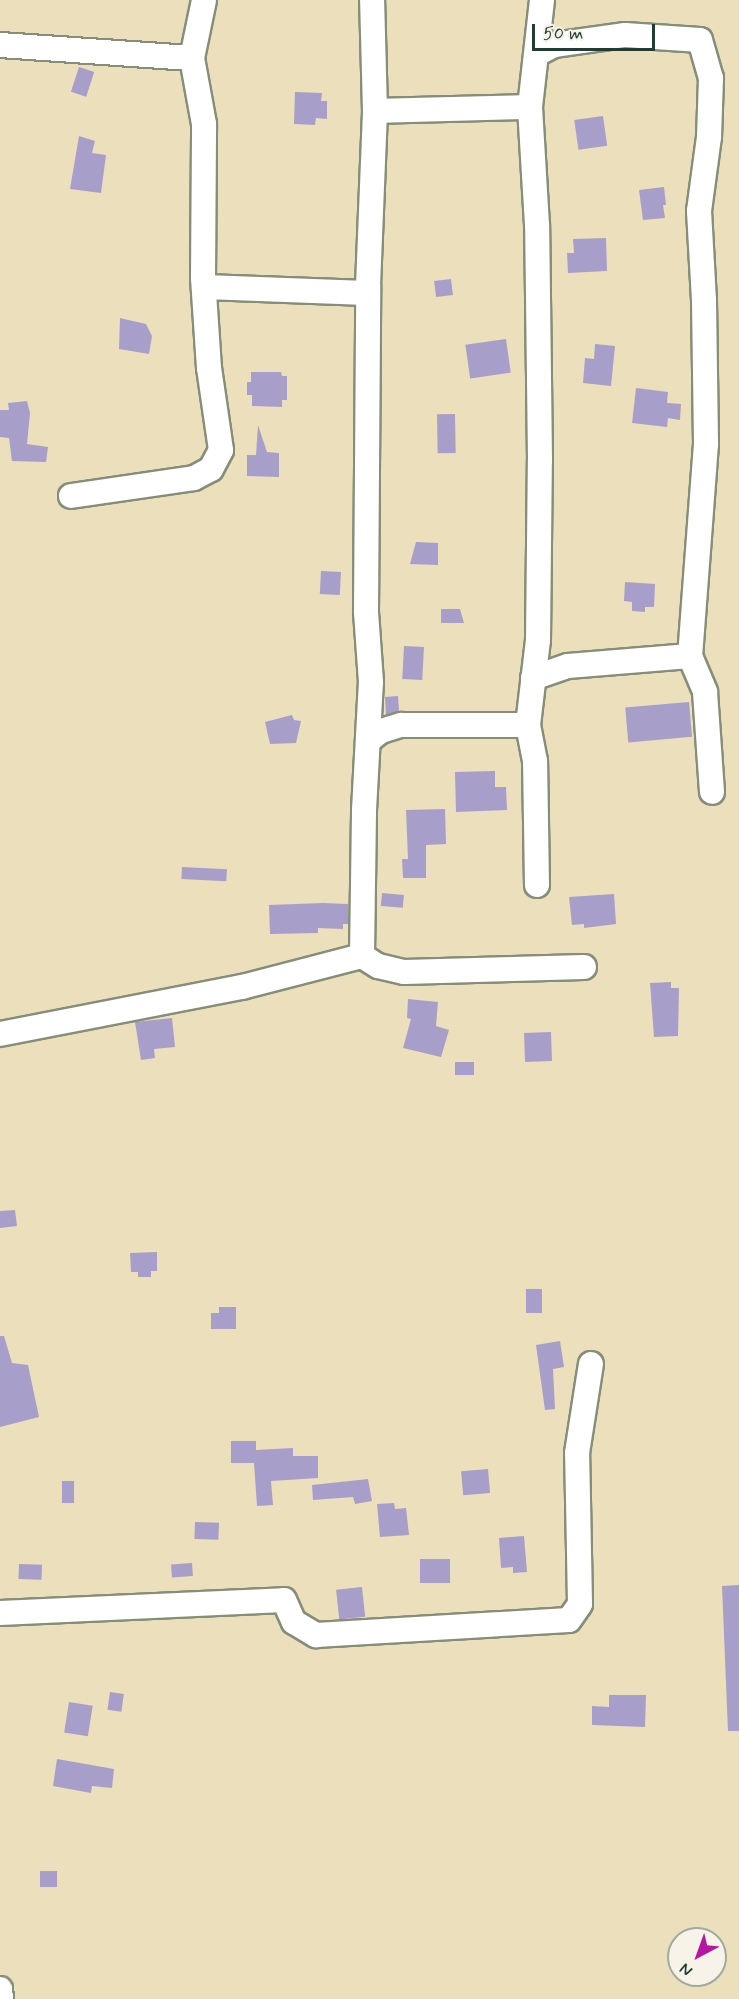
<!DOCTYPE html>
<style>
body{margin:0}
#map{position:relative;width:739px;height:1999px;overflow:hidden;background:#ebdfbc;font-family:Mynerve,sans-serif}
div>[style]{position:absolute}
.building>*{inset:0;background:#a79fca;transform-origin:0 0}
.roads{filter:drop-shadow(2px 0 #858e78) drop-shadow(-2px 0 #858e78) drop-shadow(0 2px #858e78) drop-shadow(0 -2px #858e78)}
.minor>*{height:24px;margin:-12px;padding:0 12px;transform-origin:12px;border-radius:12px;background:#fff}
span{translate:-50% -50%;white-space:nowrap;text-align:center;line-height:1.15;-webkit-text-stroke:5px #f7f3e8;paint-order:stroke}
.north{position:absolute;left:667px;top:1927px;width:60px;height:60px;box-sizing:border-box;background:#f7f3e8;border:2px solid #a1aaa0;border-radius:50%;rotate:221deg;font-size:16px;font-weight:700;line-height:24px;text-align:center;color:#1f3d34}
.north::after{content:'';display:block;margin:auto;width:21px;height:27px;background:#b5179e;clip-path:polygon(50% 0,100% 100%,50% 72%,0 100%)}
.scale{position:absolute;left:532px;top:24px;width:123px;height:27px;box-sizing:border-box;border:3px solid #1f3d34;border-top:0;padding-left:8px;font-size:18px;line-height:21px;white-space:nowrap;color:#1f3d34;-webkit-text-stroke:4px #f7f3e8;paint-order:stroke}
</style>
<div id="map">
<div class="building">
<i style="left:79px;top:67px;width:16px;height:26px;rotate:18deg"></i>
<i style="clip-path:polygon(295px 92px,322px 93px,321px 101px,327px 101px,327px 119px,316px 118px,315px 125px,294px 124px)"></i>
<i style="left:603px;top:116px;width:30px;height:29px;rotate:82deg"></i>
<i style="clip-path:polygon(79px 136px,95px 141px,92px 153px,106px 155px,101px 193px,70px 189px)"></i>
<i style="clip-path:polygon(664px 187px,666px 205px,663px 205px,665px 218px,643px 220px,639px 190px)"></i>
<i style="clip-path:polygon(606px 238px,607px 271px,568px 273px,567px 253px,574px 253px,573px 239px)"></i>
<i style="left:451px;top:279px;width:16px;height:17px;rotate:83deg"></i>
<i style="clip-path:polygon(120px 318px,146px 324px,152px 336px,149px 354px,119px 349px)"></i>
<i style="left:506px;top:339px;width:34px;height:41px;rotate:82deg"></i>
<i style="clip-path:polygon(595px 344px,615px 346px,611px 386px,583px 383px,585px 358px,594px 359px)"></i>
<i style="clip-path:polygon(251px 372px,281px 372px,282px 376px,287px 376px,287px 400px,282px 400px,282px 407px,252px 406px,252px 395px,247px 395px,247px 382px,251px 382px)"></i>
<i style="clip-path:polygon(636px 388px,668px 392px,667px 403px,681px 404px,680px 420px,668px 418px,667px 427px,632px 423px)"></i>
<i style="clip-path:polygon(27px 401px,30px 413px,27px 444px,48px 447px,46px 462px,12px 461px,9px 438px,0 437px,0 410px,9px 410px,8px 403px)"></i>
<i style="left:455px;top:414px;width:39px;height:18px;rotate:89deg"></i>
<i style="clip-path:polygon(258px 425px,267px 452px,279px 453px,279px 477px,247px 476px,247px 455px,256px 455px)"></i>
<i style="clip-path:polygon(416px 542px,438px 543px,438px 565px,410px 564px)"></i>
<i style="left:321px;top:571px;width:20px;height:23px;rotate:3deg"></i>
<i style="clip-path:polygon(625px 582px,655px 584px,654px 607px,645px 607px,645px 612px,632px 611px,632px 602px,624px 601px)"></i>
<i style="clip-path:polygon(441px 609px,460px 609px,464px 623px,441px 623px)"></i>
<i style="left:404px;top:646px;width:20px;height:33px;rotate:3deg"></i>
<i style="clip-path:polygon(398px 696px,399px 711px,386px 715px,385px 697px)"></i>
<i style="left:689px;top:702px;width:35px;height:64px;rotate:85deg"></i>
<i style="clip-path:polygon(292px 715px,294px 720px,301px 721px,296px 743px,270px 744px,265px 722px)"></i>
<i style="clip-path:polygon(495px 771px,495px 787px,506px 787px,507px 810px,456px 812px,455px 772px)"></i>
<i style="clip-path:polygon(445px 809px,446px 844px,426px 845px,426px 878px,403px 878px,402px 859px,408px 859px,406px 810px)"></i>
<i style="left:182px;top:867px;width:45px;height:12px;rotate:3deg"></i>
<i style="left:382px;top:893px;width:22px;height:13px;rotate:5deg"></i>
<i style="clip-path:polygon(614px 894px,616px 924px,584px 928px,584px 924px,572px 925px,569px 897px)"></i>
<i style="clip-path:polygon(323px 903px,348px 904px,348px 924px,343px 924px,343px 929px,318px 928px,318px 933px,270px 934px,269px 905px)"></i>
<i style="clip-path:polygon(671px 982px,671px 988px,679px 988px,678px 1036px,654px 1037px,650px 983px)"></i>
<i style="clip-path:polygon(408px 999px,438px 1002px,436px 1026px,449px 1030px,441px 1057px,403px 1048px,411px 1019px,407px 1018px)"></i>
<i style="clip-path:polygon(172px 1018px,175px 1047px,154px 1049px,155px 1058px,141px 1060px,135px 1022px)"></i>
<i style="left:551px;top:1032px;width:29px;height:27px;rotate:88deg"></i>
<i style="left:455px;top:1062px;width:19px;height:13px"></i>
<i style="clip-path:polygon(15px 1210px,17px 1226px,0 1228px,0 1211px)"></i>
<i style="clip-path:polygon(157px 1252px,157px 1271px,151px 1271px,151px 1277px,138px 1277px,138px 1272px,131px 1272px,130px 1253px)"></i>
<i style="left:526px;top:1289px;width:16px;height:24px"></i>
<i style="clip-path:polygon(219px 1307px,236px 1307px,236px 1329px,211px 1329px,211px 1313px,219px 1313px)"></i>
<i style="clip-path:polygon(0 1336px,4px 1336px,12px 1363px,28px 1365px,39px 1417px,0 1427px)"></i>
<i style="clip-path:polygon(560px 1341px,564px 1367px,553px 1369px,555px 1409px,545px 1410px,536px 1345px)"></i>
<i style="clip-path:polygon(231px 1441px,256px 1441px,256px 1450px,293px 1448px,293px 1456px,318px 1456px,318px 1478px,271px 1481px,273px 1505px,257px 1506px,254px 1463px,231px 1463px)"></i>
<i style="left:488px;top:1469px;width:24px;height:27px;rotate:85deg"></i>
<i style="clip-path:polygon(368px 1479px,372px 1501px,355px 1504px,353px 1497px,313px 1500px,312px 1485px)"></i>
<i style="left:62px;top:1481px;width:12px;height:22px"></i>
<i style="clip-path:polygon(394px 1503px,395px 1509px,406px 1508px,409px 1535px,380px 1537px,377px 1504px)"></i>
<i style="left:195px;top:1522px;width:24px;height:17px;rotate:2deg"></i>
<i style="clip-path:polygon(524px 1536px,527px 1572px,513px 1573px,513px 1567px,501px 1568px,499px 1538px)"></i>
<i style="left:420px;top:1559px;width:30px;height:24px"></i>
<i style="left:192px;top:1563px;width:13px;height:21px;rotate:86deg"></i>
<i style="left:19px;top:1564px;width:23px;height:15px;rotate:2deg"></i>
<i style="clip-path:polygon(739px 1585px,739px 1731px,728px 1731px,722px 1586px)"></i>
<i style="left:362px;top:1587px;width:30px;height:26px;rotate:84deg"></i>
<i style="left:110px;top:1692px;width:14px;height:18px;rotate:8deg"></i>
<i style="clip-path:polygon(609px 1695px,646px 1695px,645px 1727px,592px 1725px,592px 1706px,609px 1707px)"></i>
<i style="left:69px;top:1702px;width:24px;height:31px;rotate:9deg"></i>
<i style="clip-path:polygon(57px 1759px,114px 1769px,112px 1788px,92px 1786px,91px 1793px,53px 1786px)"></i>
<i style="left:40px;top:1871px;width:17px;height:16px"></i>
</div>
<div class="roads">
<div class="minor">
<i style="left:0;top:45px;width:192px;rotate:3.9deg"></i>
<i style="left:537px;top:54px;width:19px;rotate:-28deg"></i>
<i style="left:554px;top:45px;width:72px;rotate:-8deg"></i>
<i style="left:625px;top:35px;width:75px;rotate:3.8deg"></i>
<i style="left:700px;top:40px;width:40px;rotate:74deg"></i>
<i style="left:711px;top:78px;width:59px;rotate:91.9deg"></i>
<i style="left:709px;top:137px;width:75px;rotate:97.7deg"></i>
<i style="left:699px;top:211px;width:89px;rotate:86.8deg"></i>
<i style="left:704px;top:300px;width:144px;rotate:89.2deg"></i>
<i style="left:706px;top:444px;width:213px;rotate:94.3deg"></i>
<i style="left:690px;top:656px;width:39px;rotate:67deg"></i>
<i style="left:705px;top:692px;width:100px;rotate:86deg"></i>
<i style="left:375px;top:111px;width:155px;rotate:-1.5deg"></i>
<i style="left:204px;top:287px;width:164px;rotate:2.1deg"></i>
<i style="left:71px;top:496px;width:124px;rotate:-8.3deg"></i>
<i style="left:194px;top:478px;width:19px;rotate:-28deg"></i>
<i style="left:211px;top:469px;width:21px;rotate:-62deg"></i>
<i style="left:221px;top:450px;width:83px;rotate:-98.3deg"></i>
<i style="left:209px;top:368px;width:90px;rotate:-93.8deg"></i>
<i style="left:203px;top:278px;width:154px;rotate:-89.6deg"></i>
<i style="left:204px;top:124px;width:67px;rotate:-100.3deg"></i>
<i style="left:192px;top:58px;width:59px;rotate:-78.3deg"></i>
<i style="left:533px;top:678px;width:37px;rotate:-19deg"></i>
<i style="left:568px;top:666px;width:122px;rotate:-4.7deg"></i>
<i style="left:368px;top:741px;width:16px;rotate:-38deg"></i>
<i style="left:381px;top:731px;width:21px;rotate:-17deg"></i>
<i style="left:401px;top:725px;width:127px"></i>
<i style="left:537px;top:885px;width:124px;rotate:-90.9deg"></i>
<i style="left:535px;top:761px;width:37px;rotate:-101deg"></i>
<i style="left:528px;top:725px;width:86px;rotate:-83.3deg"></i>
<i style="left:538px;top:640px;width:180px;rotate:-89.4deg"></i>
<i style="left:540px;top:460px;width:235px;rotate:-90.7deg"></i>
<i style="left:537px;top:225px;width:118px;rotate:-93.4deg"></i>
<i style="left:530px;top:107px;width:108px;rotate:-83.6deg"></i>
<i style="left:362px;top:956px;width:146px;rotate:-89.2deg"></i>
<i style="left:364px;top:810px;width:128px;rotate:-86.9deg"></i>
<i style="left:371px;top:682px;width:70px;rotate:-94.1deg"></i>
<i style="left:366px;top:612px;width:326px;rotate:-89.6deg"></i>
<i style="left:368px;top:286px;width:175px;rotate:-87.7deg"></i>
<i style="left:375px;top:111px;width:111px;rotate:-91.5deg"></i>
<i style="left:0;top:1034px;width:247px;rotate:-11deg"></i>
<i style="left:242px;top:987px;width:124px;rotate:-14.5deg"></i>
<i style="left:362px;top:956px;width:19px;rotate:32deg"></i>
<i style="left:378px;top:966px;width:27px;rotate:13deg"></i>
<i style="left:404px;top:972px;width:180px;rotate:-1.6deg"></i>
<i style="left:0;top:1613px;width:284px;rotate:-2.6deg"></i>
<i style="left:284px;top:1600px;width:24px;rotate:66deg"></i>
<i style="left:294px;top:1622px;width:26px;rotate:31deg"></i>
<i style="left:316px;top:1635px;width:253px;rotate:-3.4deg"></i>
<i style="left:569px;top:1620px;width:19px;rotate:-55deg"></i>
<i style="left:580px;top:1604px;width:151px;rotate:-91.1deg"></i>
<i style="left:577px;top:1453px;width:90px;rotate:-81.1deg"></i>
<i style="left:0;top:1989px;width:10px;rotate:84deg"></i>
</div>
</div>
<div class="north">N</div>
<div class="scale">50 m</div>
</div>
